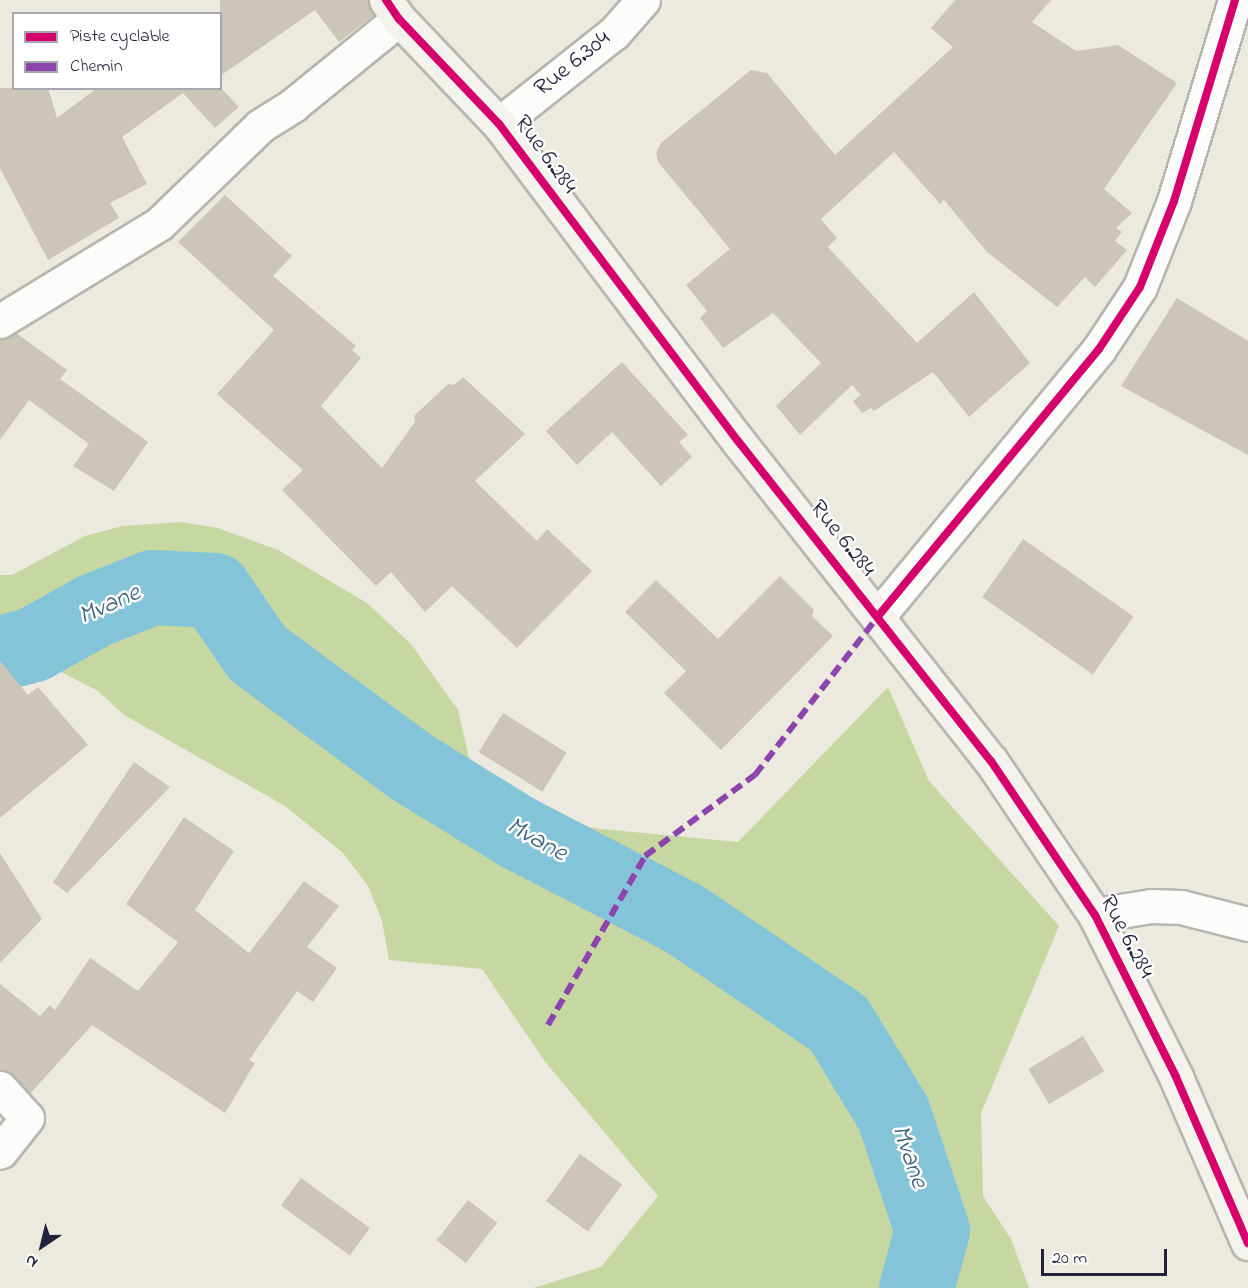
<!DOCTYPE html>
<style>
body{margin:0}
#map{position:relative;width:1248px;height:1288px;overflow:hidden;background:#eceade;font-family:"Indie Flower",sans-serif}
div>[style]{position:absolute}
.green>*{inset:0;background:#c7d7a2}
.river>*{height:75px;margin:-37.5px;padding:0 37.5px;transform-origin:37.5px;border-radius:37.5px;background:#84c4d8}
.building>*{inset:0;background:#ccc5b8;transform-origin:0 0}
.roads{filter:drop-shadow(2px 0 #b6b5af) drop-shadow(-2px 0 #b6b5af) drop-shadow(0 2px #b6b5af) drop-shadow(0 -2px #b6b5af)}
.street>*{height:33px;margin:-16.5px;padding:0 16.5px;transform-origin:16.5px;border-radius:16.5px;background:#fcfcfa}
.secondary>*{height:33px;margin:-16.5px;padding:0 16.5px;transform-origin:16.5px;border-radius:16.5px;background:#f4f2ec}
.quiet>*{height:6px;margin-top:-3px;transform-origin:0;background:repeating-linear-gradient(90deg,#8e44ad 0 12px,transparent 0 18px)}
.cycleway>*{height:8px;margin:-4px;padding:0 4px;transform-origin:4px;border-radius:4px;background:#d6006c}
span{translate:-50% -50%;white-space:nowrap;text-align:center;line-height:1.15;-webkit-text-stroke:5px #fff;paint-order:stroke}
.street-label{font-size:24px;color:#22223b}
.water-label{font-size:26px;color:#385c79;font-style:italic}
.legend{position:absolute;left:12px;top:12px;width:210px;height:78px;box-sizing:border-box;background:#fff;border:2px solid #a7a7b1;margin:0;padding:8px 10px;list-style:none;font-size:18px;color:#22223b}
.legend li{display:flex;align-items:center;gap:12px;height:30px}
.legend b{width:30px;border:2px solid #a7a7b1}
.north{position:absolute;left:12px;top:1216px;width:60px;height:60px;-webkit-text-stroke:4px #fff;paint-order:stroke;rotate:215deg;font-size:16px;font-weight:700;line-height:24px;text-align:center;color:#22223b}
.north::after{content:'';display:block;margin:auto;width:21px;height:27px;background:#22223b;clip-path:polygon(50% 0,100% 100%,50% 72%,0 100%)}
.scale{position:absolute;left:1041px;top:1249px;width:126px;height:27px;box-sizing:border-box;border:3px solid #22223b;border-top:0;padding-left:8px;font-size:18px;line-height:21px;white-space:nowrap;color:#22223b;-webkit-text-stroke:4px #fff;paint-order:stroke}
</style>
<div id="map">
<div class="green">
<i style="clip-path:polygon(181px 522px,218px 528px,278px 550px,367px 603px,411px 644px,458px 710px,471px 767px,500px 794px,592px 828px,738px 842px,888px 687px,929px 781px,1059px 926px,981px 1113px,983px 1196px,1011px 1239px,1029px 1288px,533px 1288px,601px 1267px,658px 1196px,546px 1063px,482px 969px,389px 960px,382px 921px,368px 886px,343px 853px,285px 806px,124px 715px,98px 691px,59px 671px,0 677px,0 575px,12px 575px,85px 536px,122px 526px)"></i>
</div>
<div class="river">
<i style="left:0;top:653px;width:34px;rotate:-15deg"></i>
<i style="left:33px;top:644px;width:70px;rotate:-29.1deg"></i>
<i style="left:94px;top:610px;width:62px;rotate:-21.6deg"></i>
<i style="left:152px;top:587px;width:62px;rotate:2.8deg"></i>
<i style="left:214px;top:590px;width:76px;rotate:55.7deg"></i>
<i style="left:257px;top:653px;width:190px;rotate:36.4deg"></i>
<i style="left:410px;top:766px;width:128px;rotate:31.6deg"></i>
<i style="left:519px;top:833px;width:185px;rotate:27.4deg"></i>
<i style="left:683px;top:918px;width:187px;rotate:34.1deg"></i>
<i style="left:838px;top:1023px;width:105px;rotate:58.6deg"></i>
<i style="left:893px;top:1113px;width:123px;rotate:71.6deg"></i>
<i style="left:932px;top:1230px;width:60px;rotate:105.4deg"></i>
</div>
<div class="building">
<i style="clip-path:polygon(220px 0,368px 0,374px 15px,339px 42px,315px 10px,220px 76px)"></i>
<i style="clip-path:polygon(955px 0,1051px 0,1032px 22px,1076px 51px,1118px 45px,1177px 83px,1104px 189px,1132px 213px,1116px 228px,1122px 232px,1115px 241px,1127px 250px,1095px 287px,1085px 277px,1057px 307px,987px 252px,944px 200px,940px 204px,894px 152px,821px 219px,837px 238px,828px 247px,917px 343px,974px 292px,1030px 363px,969px 417px,933px 372px,874px 411px,871px 408px,862px 413px,853px 401px,861px 395px,852px 385px,800px 435px,776px 406px,821px 363px,773px 313px,723px 348px,700px 318px,707px 311px,686px 285px,730px 249px,658px 162px,656px 153px,661px 143px,751px 70px,767px 73px,835px 155px,953px 47px,931px 28px)"></i>
<i style="clip-path:polygon(0 88px,48px 88px,57px 118px,97px 88px,221px 88px,239px 107px,215px 128px,183px 93px,122px 137px,147px 184px,110px 203px,119px 218px,48px 260px,0 168px)"></i>
<i style="clip-path:polygon(225px 195px,292px 256px,273px 276px,356px 346px,352px 350px,361px 358px,321px 406px,382px 468px,415px 422px,414px 416px,448px 384px,454px 385px,463px 377px,525px 434px,475px 481px,537px 541px,547px 529px,592px 571px,517px 648px,452px 586px,425px 612px,391px 572px,376px 586px,282px 490px,303px 470px,217px 394px,274px 330px,178px 242px)"></i>
<i style="clip-path:polygon(1177px 298px,1248px 341px,1248px 455px,1121px 386px)"></i>
<i style="clip-path:polygon(16px 333px,67px 370px,60px 379px,148px 442px,114px 491px,73px 466px,89px 444px,29px 400px,0 440px,0 340px)"></i>
<i style="clip-path:polygon(622px 362px,688px 435px,679px 442px,692px 457px,661px 486px,612px 432px,577px 465px,546px 431px)"></i>
<i style="left:1023px;top:539px;width:135px;height:71px;rotate:35deg"></i>
<i style="clip-path:polygon(780px 576px,814px 610px,812px 616px,833px 636px,721px 750px,664px 693px,686px 671px,625px 612px,656px 580px,718px 639px)"></i>
<i style="clip-path:polygon(0 661px,28px 695px,38px 687px,88px 745px,0 818px)"></i>
<i style="left:503px;top:713px;width:75px;height:46px;rotate:32deg"></i>
<i style="clip-path:polygon(134px 762px,170px 787px,67px 893px,53px 882px)"></i>
<i style="clip-path:polygon(184px 817px,234px 851px,195px 910px,249px 953px,304px 881px,339px 906px,307px 947px,337px 968px,313px 1002px,297px 991px,249px 1060px,255px 1063px,225px 1113px,92px 1025px,30px 1094px,13px 1075px,0 1070px,0 984px,40px 1016px,50px 1005px,55px 1010px,90px 958px,138px 991px,178px 942px,126px 904px)"></i>
<i style="clip-path:polygon(0 853px,42px 919px,0 963px)"></i>
<i style="left:1083px;top:1036px;width:41px;height:64px;rotate:59deg"></i>
<i style="left:580px;top:1154px;width:52px;height:58px;rotate:36deg"></i>
<i style="left:301px;top:1178px;width:85px;height:34px;rotate:36deg"></i>
<i style="left:468px;top:1200px;width:37px;height:51px;rotate:38deg"></i>
</div>
<div class="roads">
<div class="street">
<i style="left:499px;top:124px;width:147px;rotate:-38.4deg"></i>
<i style="left:614px;top:33px;width:44px;rotate:-48.7deg"></i>
<i style="left:0;top:321px;width:186px;rotate:-31.4deg"></i>
<i style="left:159px;top:224px;width:141px;rotate:-44.1deg"></i>
<i style="left:260px;top:126px;width:39px;rotate:-32deg"></i>
<i style="left:293px;top:105px;width:136px;rotate:-39.1deg"></i>
<i style="left:879px;top:615px;width:345px;rotate:-50.4deg"></i>
<i style="left:1099px;top:349px;width:74px;rotate:-56.5deg"></i>
<i style="left:1140px;top:287px;width:92px;rotate:-68.4deg"></i>
<i style="left:1174px;top:201px;width:210px;rotate:-73.1deg"></i>
<i style="left:1095px;top:915px;width:57px;rotate:-9.1deg"></i>
<i style="left:1151px;top:906px;width:30px;rotate:2deg"></i>
<i style="left:1181px;top:907px;width:69px;rotate:14.2deg"></i>
<i style="left:0;top:1088px;width:40px;rotate:48deg"></i>
<i style="left:27px;top:1118px;width:43px;rotate:128.5deg"></i>
</div>
<div class="secondary">
<i style="left:386px;top:0;width:23px;rotate:56deg"></i>
<i style="left:399px;top:19px;width:145px;rotate:46.4deg"></i>
<i style="left:499px;top:124px;width:397px;rotate:53deg"></i>
<i style="left:738px;top:441px;width:408px;rotate:51.7deg"></i>
<i style="left:991px;top:761px;width:186px;rotate:56deg"></i>
<i style="left:1095px;top:915px;width:181px;rotate:63.4deg"></i>
<i style="left:1176px;top:1077px;width:181px;rotate:66.6deg"></i>
</div>
</div>
<div class="quiet">
<i style="left:548px;top:1025px;width:195px;rotate:-60.1deg"></i>
<i style="left:645px;top:856px;width:137px;rotate:-36.4deg"></i>
<i style="left:755px;top:775px;width:202px;rotate:-52.2deg"></i>
</div>
<div class="cycleway">
<i style="left:386px;top:0;width:23px;rotate:56deg"></i>
<i style="left:399px;top:19px;width:145px;rotate:46.4deg"></i>
<i style="left:499px;top:124px;width:397px;rotate:53deg"></i>
<i style="left:738px;top:441px;width:408px;rotate:51.7deg"></i>
<i style="left:991px;top:761px;width:186px;rotate:56deg"></i>
<i style="left:1095px;top:915px;width:181px;rotate:63.4deg"></i>
<i style="left:1176px;top:1077px;width:181px;rotate:66.6deg"></i>
<i style="left:879px;top:615px;width:345px;rotate:-50.4deg"></i>
<i style="left:1099px;top:349px;width:74px;rotate:-56.5deg"></i>
<i style="left:1140px;top:287px;width:92px;rotate:-68.4deg"></i>
<i style="left:1174px;top:201px;width:210px;rotate:-73.1deg"></i>
</div>
<div class="street-label">
<span style="left:573px;top:64px;rotate:-39deg">Rue 6.304</span>
<span style="left:545px;top:155px;rotate:54deg">Rue 6.284</span>
<span style="left:842px;top:539px;rotate:51deg">Rue 6.284</span>
<span style="left:1126px;top:937px;rotate:62deg">Rue 6.284</span>
</div>
<div class="water-label">
<span style="left:110px;top:606px;rotate:-24deg">Mvane</span>
<span style="left:536px;top:841px;rotate:29deg">Mvane</span>
<span style="left:908px;top:1157px;rotate:71deg">Mvane</span>
</div>
<ul class="legend">
<li><b style="height:8px;background:#d6006c"></b>Piste cyclable</li>
<li><b style="height:8px;background:#8e44ad"></b>Chemin</li>
</ul>
<div class="north">N</div>
<div class="scale">20 m</div>
</div>
